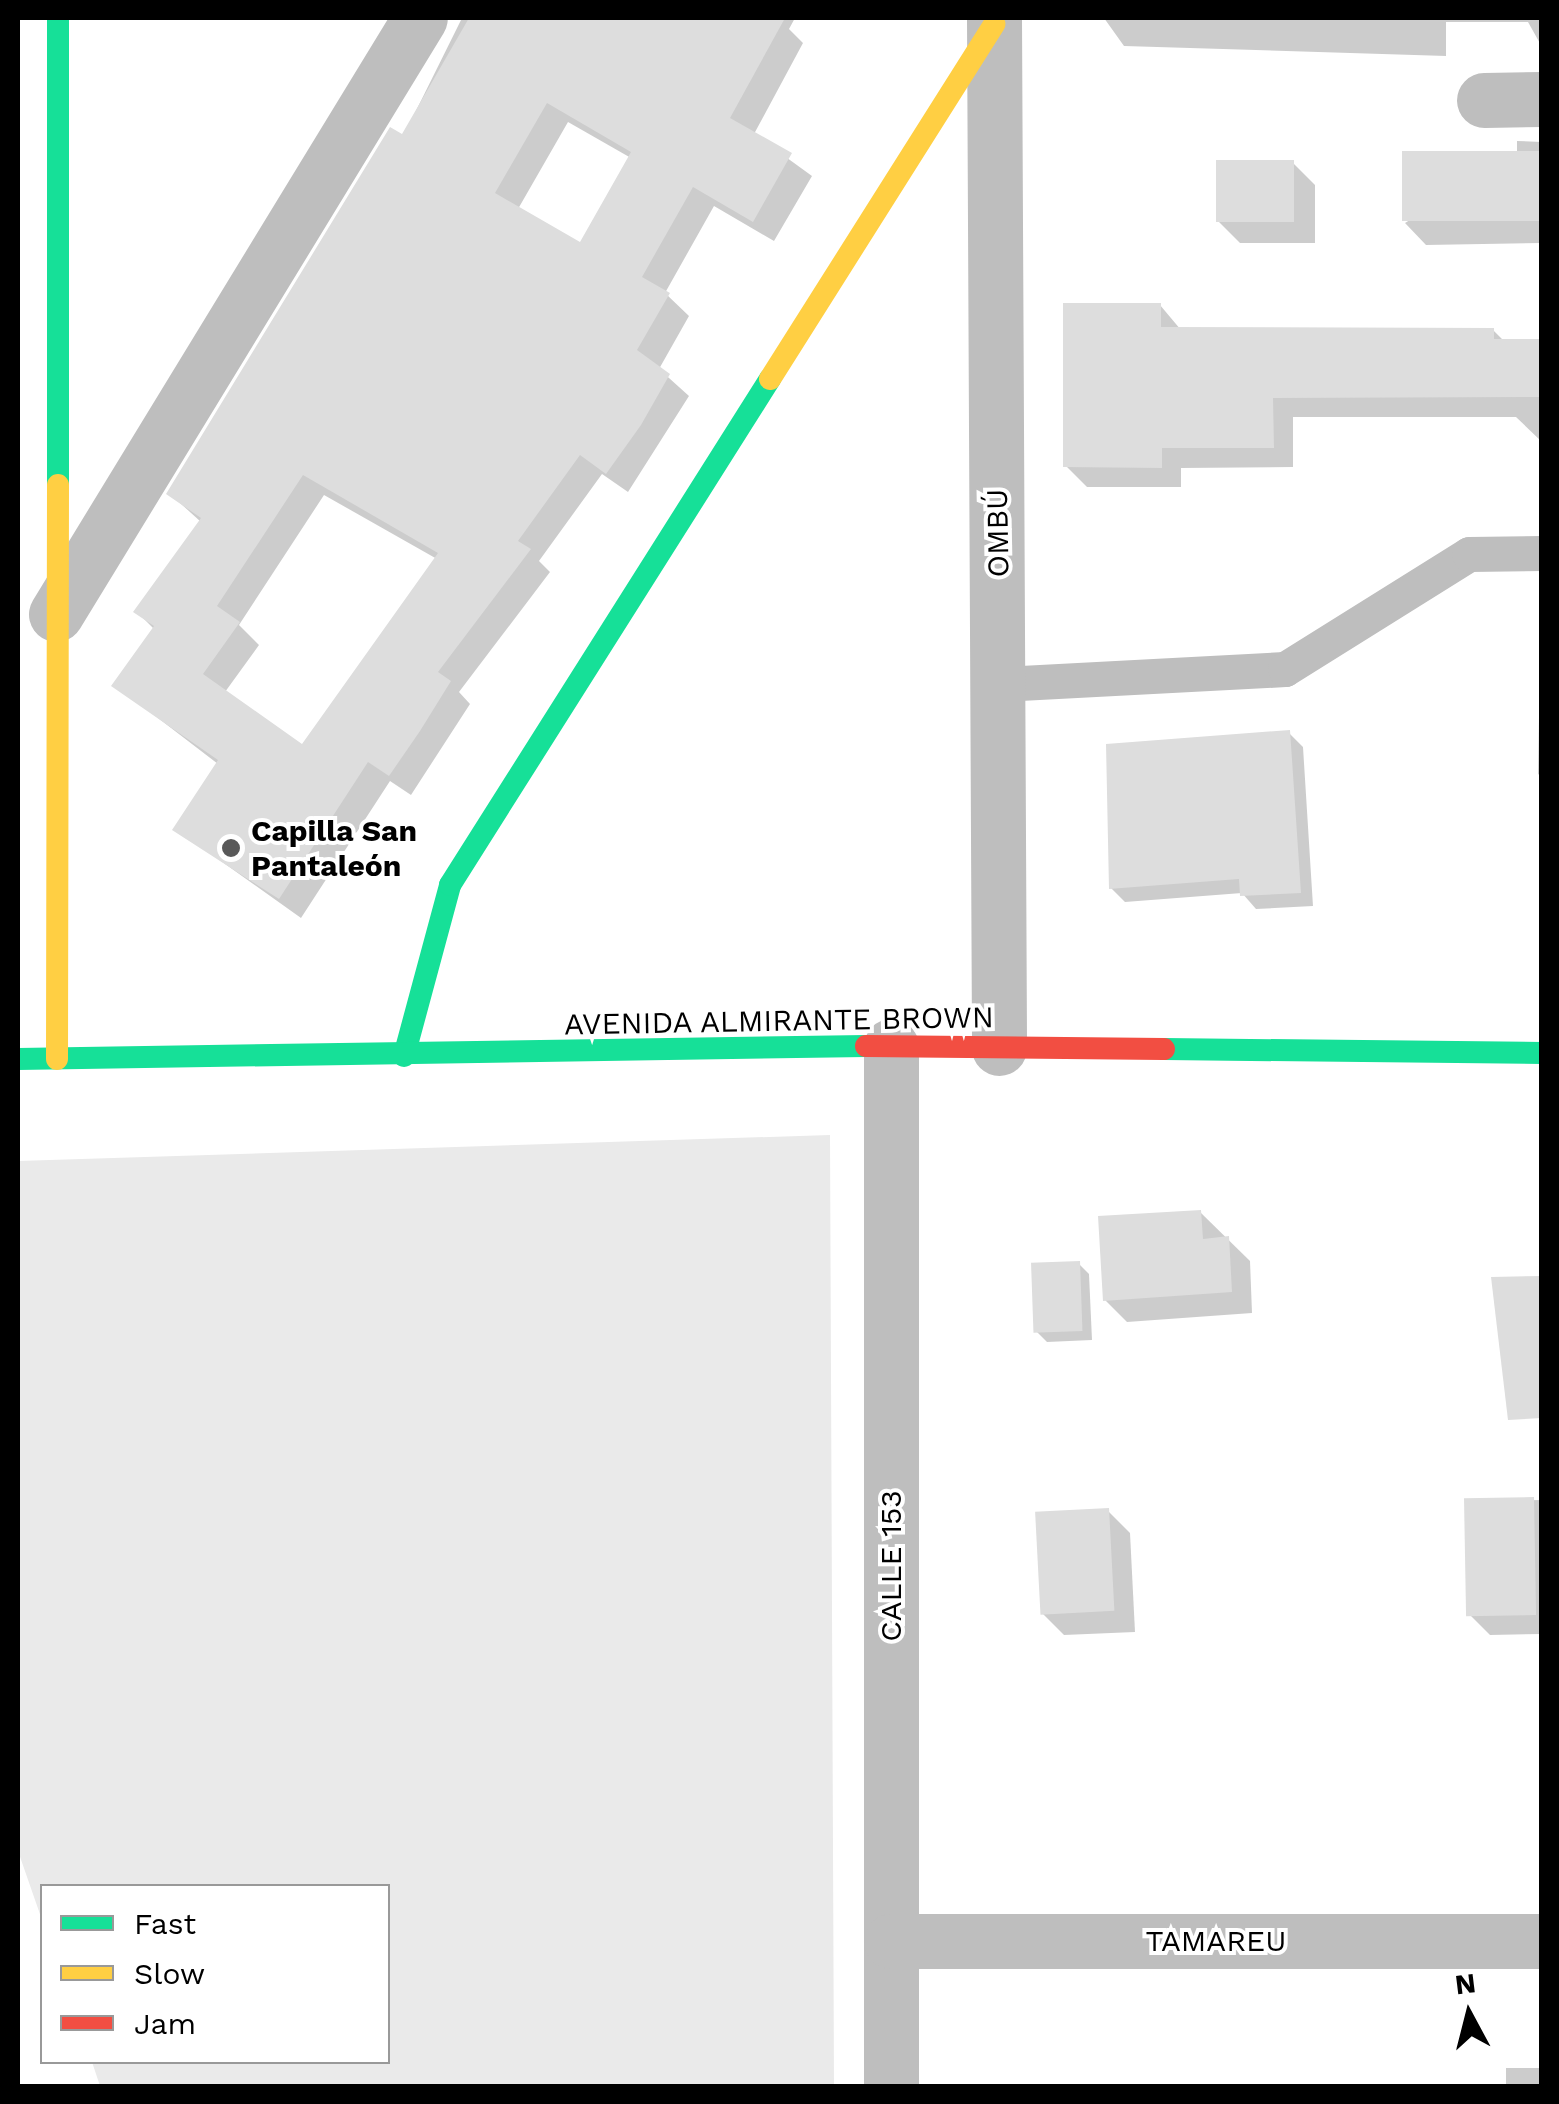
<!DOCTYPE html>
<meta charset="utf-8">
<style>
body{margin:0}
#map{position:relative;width:1559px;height:2104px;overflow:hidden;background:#fff;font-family:"Work Sans",sans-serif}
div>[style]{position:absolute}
.green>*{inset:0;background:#eaeaea}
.shadow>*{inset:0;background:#0003;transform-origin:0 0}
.building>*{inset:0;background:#ddd;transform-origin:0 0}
.lane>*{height:35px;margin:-17.5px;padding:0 17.5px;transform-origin:17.5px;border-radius:17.5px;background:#bebebe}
.street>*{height:55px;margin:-27.5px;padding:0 27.5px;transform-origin:27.5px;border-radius:27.5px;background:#bebebe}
.fast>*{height:22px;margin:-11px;padding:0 11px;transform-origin:11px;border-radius:11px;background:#16e098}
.slow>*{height:22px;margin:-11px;padding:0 11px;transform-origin:11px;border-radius:11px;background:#ffcf43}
.jam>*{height:22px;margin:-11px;padding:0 11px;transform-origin:11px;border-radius:11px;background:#f24e42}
.dots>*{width:28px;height:28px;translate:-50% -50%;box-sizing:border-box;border:5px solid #fff;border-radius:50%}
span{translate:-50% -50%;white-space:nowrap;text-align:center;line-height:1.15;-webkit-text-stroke:8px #fff;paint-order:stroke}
.street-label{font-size:30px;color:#000}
.poi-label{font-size:30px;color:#000;font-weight:700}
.left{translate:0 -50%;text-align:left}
.frame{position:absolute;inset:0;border:20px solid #000;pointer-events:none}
.legend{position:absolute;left:40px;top:1884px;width:350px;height:180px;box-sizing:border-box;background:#fff;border:2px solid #999;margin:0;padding:12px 18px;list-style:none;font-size:30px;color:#000}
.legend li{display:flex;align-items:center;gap:20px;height:50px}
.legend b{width:50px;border:2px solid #999}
.north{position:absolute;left:1419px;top:1964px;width:100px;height:100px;-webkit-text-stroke:8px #fff;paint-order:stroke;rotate:353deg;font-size:28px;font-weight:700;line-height:40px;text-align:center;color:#000}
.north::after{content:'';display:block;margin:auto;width:35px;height:45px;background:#000;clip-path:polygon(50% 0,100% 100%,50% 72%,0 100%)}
</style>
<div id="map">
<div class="green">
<i style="clip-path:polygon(830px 1135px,834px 2086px,100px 2086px,92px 2062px,388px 2062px,388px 1886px,42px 1886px,42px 1920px,18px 1851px,18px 1161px)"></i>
</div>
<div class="shadow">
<i style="clip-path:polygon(evenodd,462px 18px,795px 18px,789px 29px,803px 43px,754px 134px,812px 176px,774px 241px,714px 206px,665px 293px,689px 316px,659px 369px,689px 396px,628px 492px,602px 474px,539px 561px,550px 572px,459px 692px,470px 704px,411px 795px,390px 781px,301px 918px,176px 829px,218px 764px,115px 685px,154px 629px,137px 612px,201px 522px,169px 493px,403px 137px,462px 18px,568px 122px,631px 158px,581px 245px,518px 209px,568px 122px,462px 18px,324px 495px,437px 559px,303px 747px,225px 692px,259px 645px,239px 625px,324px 495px)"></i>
<i style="clip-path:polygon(1104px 18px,1542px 18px,1542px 47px,1528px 22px,1446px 22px,1446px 56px,1124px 46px)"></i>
<i style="clip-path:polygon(1517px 141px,1542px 142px,1542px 243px,1426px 245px,1405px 223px,1517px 153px)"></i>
<i style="clip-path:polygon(1293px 163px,1315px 185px,1315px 243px,1240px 243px,1218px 221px)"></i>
<i style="clip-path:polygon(1160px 305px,1181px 330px,1493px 330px,1505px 342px,1542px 341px,1542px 442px,1516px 417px,1293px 417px,1293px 467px,1181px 468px,1181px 487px,1087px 487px,1066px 466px)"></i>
<i style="clip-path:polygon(1541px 603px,1542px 603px,1542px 777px,1538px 774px)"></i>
<i style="clip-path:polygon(1289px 733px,1303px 747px,1313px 906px,1256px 909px,1242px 893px,1125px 902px,1111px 888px)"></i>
<i style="clip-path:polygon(1200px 1212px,1250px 1261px,1252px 1313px,1127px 1322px,1105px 1300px)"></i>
<i style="clip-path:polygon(1079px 1264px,1089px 1274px,1092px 1340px,1047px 1342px,1036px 1331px)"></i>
<i style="clip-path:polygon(1542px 1500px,1542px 1634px,1490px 1635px,1470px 1615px,1467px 1501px)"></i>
<i style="clip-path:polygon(1108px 1511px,1130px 1533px,1135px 1632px,1064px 1635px,1042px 1613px)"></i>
<i style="left:1506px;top:2068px;width:36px;height:18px"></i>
</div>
<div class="building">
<i style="clip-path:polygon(evenodd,469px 18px,785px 18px,730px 118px,792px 153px,753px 222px,693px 187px,642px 277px,670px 293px,637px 350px,670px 374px,641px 425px,606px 474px,580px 455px,518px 541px,531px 549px,438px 672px,451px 681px,420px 731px,389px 776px,368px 762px,279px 899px,172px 830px,218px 760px,111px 686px,154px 626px,133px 612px,201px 518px,166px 494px,390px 127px,402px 134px,469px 18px,547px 103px,631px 152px,580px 242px,495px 193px,547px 103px,469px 18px,303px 475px,438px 553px,302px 744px,203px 674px,240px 622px,217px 606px,303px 475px)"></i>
<i style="left:1542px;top:151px;width:70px;height:140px;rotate:90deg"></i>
<i style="left:1294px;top:160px;width:62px;height:78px;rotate:90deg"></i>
<i style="clip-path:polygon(1063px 303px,1161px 303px,1161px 327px,1494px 328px,1494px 339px,1542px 339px,1542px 397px,1273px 398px,1274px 448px,1162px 448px,1162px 468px,1063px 467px)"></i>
<i style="clip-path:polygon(1290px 730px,1301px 893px,1240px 896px,1239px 879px,1109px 889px,1106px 744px)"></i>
<i style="clip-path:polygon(1201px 1210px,1203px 1239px,1229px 1236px,1232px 1292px,1103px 1301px,1098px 1216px)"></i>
<i style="left:1080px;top:1261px;width:70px;height:49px;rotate:88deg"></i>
<i style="clip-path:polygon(1542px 1276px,1542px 1418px,1508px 1420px,1491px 1277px)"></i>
<i style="left:1534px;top:1497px;width:118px;height:70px;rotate:89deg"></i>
<i style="left:1109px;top:1508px;width:103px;height:74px;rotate:87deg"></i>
</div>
<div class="lane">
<i style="left:1000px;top:684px;width:285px;rotate:-3deg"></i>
<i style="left:1285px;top:669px;width:217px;rotate:-32deg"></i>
<i style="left:1469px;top:554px;width:73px;rotate:-0.8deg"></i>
</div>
<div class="street">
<i style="left:994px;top:18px;width:1030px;rotate:89.72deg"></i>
<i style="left:1484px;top:100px;width:58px;rotate:-1deg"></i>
<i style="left:56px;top:614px;width:698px;rotate:-58.59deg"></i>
<i style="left:891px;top:1046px;width:1040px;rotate:90deg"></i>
<i style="left:891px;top:1941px;width:651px"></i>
</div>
<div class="fast">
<i style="left:58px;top:485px;width:467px;rotate:-90deg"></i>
<i style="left:1164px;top:1049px;width:378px;rotate:0.6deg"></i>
<i style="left:404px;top:1056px;width:177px;rotate:-74.9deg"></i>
<i style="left:450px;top:885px;width:599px;rotate:-57.69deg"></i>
<i style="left:18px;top:1059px;width:848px;rotate:-0.88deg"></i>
</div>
<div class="slow">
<i style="left:770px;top:379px;width:420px;rotate:-57.7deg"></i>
<i style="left:57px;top:1059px;width:574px;rotate:-89.9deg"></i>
</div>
<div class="jam">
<i style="left:866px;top:1046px;width:298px;rotate:0.6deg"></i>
</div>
<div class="dots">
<i style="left:231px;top:848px;background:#595959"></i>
</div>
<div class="street-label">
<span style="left:998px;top:533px;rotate:-91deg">OMBÚ</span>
<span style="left:779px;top:1021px;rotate:-1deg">AVENIDA ALMIRANTE BROWN</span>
<span style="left:891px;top:1566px;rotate:-90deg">CALLE 153</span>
<span style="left:1216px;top:1941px">TAMAREU</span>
</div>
<div class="poi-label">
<span class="left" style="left:251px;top:848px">Capilla San<br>Pantaleón</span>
</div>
<div class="frame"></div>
<ul class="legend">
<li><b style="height:12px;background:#16e098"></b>Fast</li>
<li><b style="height:12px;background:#ffcf43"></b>Slow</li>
<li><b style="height:12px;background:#f24e42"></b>Jam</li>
</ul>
<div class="north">N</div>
</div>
